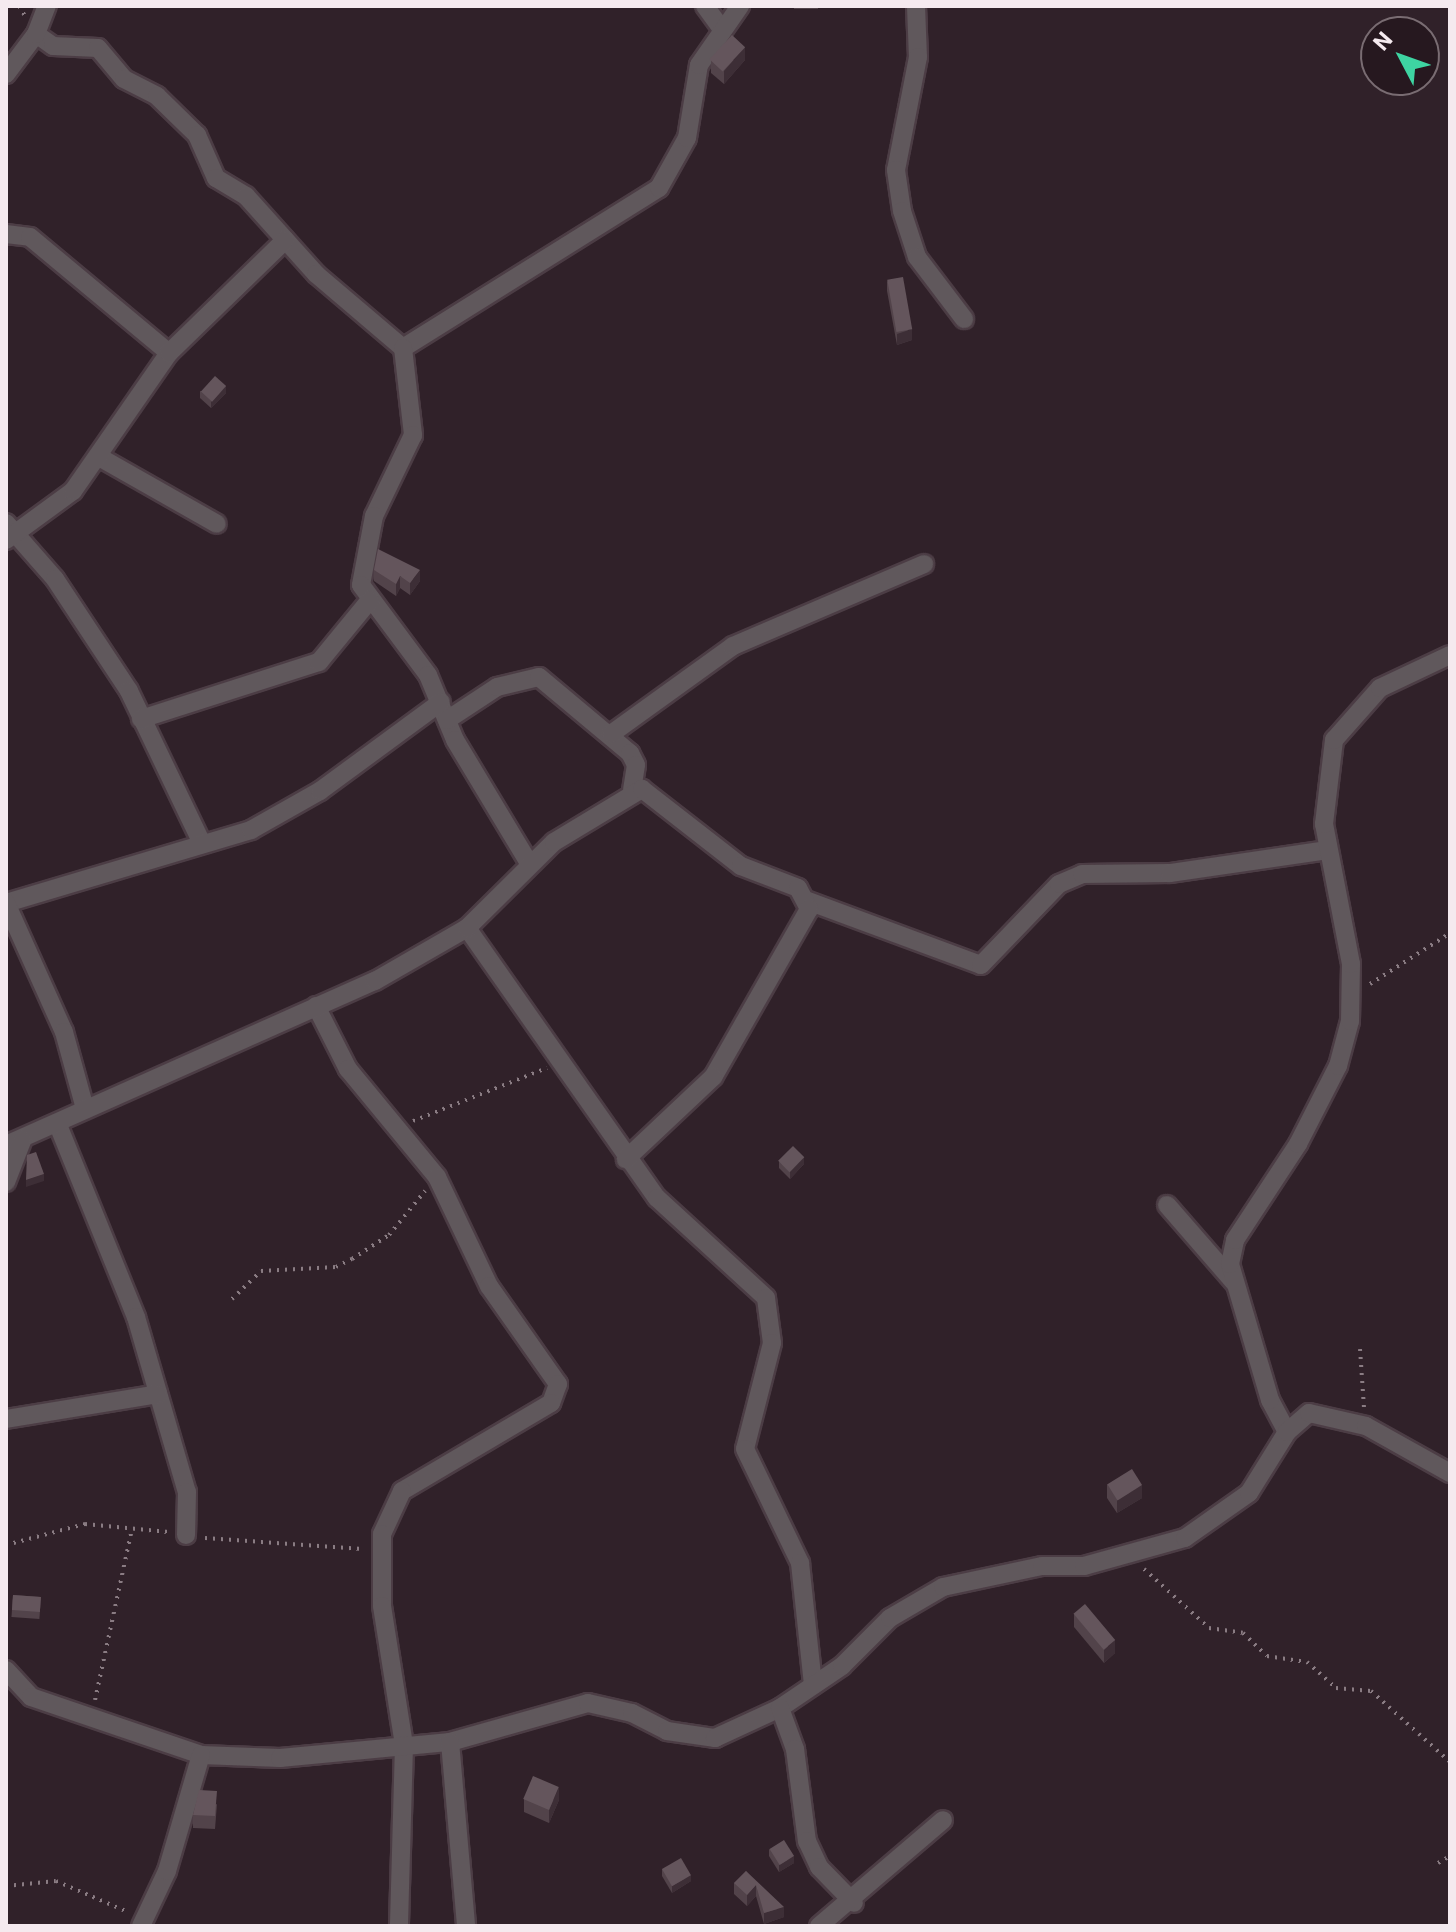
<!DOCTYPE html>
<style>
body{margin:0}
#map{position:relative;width:1456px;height:1932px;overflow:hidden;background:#302129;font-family:Roboto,sans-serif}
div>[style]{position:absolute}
.path>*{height:4px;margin-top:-2px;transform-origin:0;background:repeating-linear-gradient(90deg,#8a7c83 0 2px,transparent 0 8px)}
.roads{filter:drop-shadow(2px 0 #4c3d45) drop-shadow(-2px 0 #4c3d45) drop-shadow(0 2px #4c3d45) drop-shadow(0 -2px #4c3d45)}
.street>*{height:18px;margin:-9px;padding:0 9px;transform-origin:9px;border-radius:9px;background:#60585c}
.wall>*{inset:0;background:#52434a;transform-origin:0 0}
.shaded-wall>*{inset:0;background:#3d2e36}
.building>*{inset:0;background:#64555c;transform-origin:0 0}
span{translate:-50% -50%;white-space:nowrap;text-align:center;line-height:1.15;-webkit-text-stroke:6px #26181f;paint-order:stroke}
.frame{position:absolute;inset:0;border:8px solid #f5eaef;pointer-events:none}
.north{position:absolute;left:1360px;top:16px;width:80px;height:80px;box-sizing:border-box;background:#26181f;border:2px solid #796c72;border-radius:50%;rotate:311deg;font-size:22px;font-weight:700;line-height:32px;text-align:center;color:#f5eaef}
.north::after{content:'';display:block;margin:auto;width:28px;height:36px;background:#3ed4a2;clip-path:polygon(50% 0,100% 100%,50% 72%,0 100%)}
</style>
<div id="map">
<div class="path">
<i style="left:19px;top:6px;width:12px;rotate:59deg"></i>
<i style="left:1370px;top:984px;width:95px;rotate:-32.5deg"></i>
<i style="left:413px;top:1121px;width:144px;rotate:-21.6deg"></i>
<i style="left:232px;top:1299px;width:40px;rotate:-44deg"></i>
<i style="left:261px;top:1271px;width:75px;rotate:-3.1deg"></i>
<i style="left:336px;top:1267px;width:18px;rotate:-27deg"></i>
<i style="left:352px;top:1259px;width:44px;rotate:-33deg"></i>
<i style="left:389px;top:1235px;width:57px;rotate:-50.7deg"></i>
<i style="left:1360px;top:1349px;width:59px;rotate:86.1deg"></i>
<i style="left:205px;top:1538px;width:158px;rotate:4deg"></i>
<i style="left:6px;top:1545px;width:82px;rotate:-14.9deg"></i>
<i style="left:85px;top:1524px;width:84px;rotate:5.4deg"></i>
<i style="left:1144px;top:1569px;width:88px;rotate:42.2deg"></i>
<i style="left:1209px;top:1628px;width:34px;rotate:8deg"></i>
<i style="left:1243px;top:1633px;width:33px;rotate:44deg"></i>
<i style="left:1267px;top:1656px;width:40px;rotate:8.5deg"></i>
<i style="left:1307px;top:1662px;width:39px;rotate:42deg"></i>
<i style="left:1336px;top:1688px;width:35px;rotate:5deg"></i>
<i style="left:1371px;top:1691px;width:106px;rotate:41.9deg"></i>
<i style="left:95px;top:1700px;width:175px;rotate:-77.8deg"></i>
<i style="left:1438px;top:1863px;width:14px;rotate:-30deg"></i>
<i style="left:6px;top:1886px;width:50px;rotate:-5.7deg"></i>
<i style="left:56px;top:1881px;width:78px;rotate:23.3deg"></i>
</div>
<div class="roads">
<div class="street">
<i style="left:705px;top:6px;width:26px;rotate:54deg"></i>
<i style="left:916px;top:6px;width:51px;rotate:87.8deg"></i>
<i style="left:918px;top:57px;width:115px;rotate:101deg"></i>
<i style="left:896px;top:170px;width:41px;rotate:81.7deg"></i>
<i style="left:902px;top:211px;width:48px;rotate:71.9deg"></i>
<i style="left:917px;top:257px;width:78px;rotate:52.8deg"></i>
<i style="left:36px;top:34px;width:21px;rotate:35deg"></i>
<i style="left:53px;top:46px;width:45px;rotate:2.5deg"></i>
<i style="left:98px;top:48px;width:40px;rotate:50deg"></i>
<i style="left:124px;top:79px;width:37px;rotate:27deg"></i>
<i style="left:157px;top:96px;width:56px;rotate:44.3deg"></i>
<i style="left:197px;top:135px;width:47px;rotate:66.2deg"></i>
<i style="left:216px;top:178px;width:35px;rotate:31deg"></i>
<i style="left:246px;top:196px;width:105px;rotate:48.1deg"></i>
<i style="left:316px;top:274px;width:114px;rotate:40.4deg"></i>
<i style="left:403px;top:348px;width:302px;rotate:-32deg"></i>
<i style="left:659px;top:188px;width:57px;rotate:-60.8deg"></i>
<i style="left:687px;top:138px;width:74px;rotate:-80.7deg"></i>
<i style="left:699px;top:65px;width:72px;rotate:-55.2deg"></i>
<i style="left:6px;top:74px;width:50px;rotate:-53.1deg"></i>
<i style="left:36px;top:34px;width:30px;rotate:-69deg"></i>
<i style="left:6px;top:234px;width:24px;rotate:7deg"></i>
<i style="left:30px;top:237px;width:181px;rotate:39.8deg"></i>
<i style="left:403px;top:348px;width:88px;rotate:83.4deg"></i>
<i style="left:413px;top:435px;width:90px;rotate:115.7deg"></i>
<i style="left:374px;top:516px;width:70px;rotate:100.7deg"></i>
<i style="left:361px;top:585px;width:112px;rotate:53.3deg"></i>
<i style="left:428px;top:675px;width:70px;rotate:67.4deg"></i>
<i style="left:455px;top:740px;width:144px;rotate:59deg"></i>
<i style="left:101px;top:458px;width:133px;rotate:29.6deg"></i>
<i style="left:6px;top:523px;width:74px;rotate:48.8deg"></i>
<i style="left:55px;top:579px;width:134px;rotate:56.5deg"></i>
<i style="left:129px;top:691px;width:166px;rotate:64.4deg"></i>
<i style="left:6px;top:540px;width:83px;rotate:-36.2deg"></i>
<i style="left:73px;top:491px;width:168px;rotate:-55.2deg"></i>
<i style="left:169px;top:353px;width:162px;rotate:-44.2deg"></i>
<i style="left:141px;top:719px;width:187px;rotate:-17.8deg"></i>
<i style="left:319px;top:662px;width:80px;rotate:-50.6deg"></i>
<i style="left:447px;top:720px;width:60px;rotate:-33.4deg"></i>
<i style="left:497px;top:687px;width:43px;rotate:-13.4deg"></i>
<i style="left:539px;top:677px;width:119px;rotate:39.9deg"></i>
<i style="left:630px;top:753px;width:13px;rotate:63deg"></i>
<i style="left:636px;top:765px;width:25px;rotate:99deg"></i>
<i style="left:611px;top:734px;width:150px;rotate:-35.8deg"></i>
<i style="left:733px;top:646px;width:208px;rotate:-23.2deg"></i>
<i style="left:808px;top:901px;width:184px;rotate:20.3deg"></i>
<i style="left:981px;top:965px;width:112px;rotate:-46.1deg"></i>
<i style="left:1059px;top:884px;width:25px;rotate:-23deg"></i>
<i style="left:1082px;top:874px;width:88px;rotate:-0.7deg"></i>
<i style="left:1170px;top:873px;width:159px;rotate:-8.3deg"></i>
<i style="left:6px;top:903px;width:256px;rotate:-16.6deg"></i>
<i style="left:251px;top:830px;width:79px;rotate:-29.5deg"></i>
<i style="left:320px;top:791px;width:150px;rotate:-36.3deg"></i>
<i style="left:6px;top:903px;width:141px;rotate:65.8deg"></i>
<i style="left:64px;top:1032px;width:80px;rotate:74.7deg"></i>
<i style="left:467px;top:928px;width:330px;rotate:54.9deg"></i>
<i style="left:657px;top:1198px;width:148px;rotate:42.5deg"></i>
<i style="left:766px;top:1298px;width:45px;rotate:82.4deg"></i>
<i style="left:772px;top:1343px;width:109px;rotate:104.3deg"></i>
<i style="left:745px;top:1449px;width:127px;rotate:64.2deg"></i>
<i style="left:800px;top:1563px;width:123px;rotate:83.9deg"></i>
<i style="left:316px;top:1006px;width:71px;rotate:63.1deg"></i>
<i style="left:348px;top:1069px;width:140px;rotate:50.5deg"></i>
<i style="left:437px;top:1177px;width:121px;rotate:64.5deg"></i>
<i style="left:489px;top:1286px;width:120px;rotate:54.9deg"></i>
<i style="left:558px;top:1384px;width:20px;rotate:110deg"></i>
<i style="left:551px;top:1403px;width:173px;rotate:149.4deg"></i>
<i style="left:402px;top:1491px;width:47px;rotate:114.9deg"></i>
<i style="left:382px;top:1534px;width:72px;rotate:90deg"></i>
<i style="left:382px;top:1606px;width:141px;rotate:81deg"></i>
<i style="left:404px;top:1745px;width:181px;rotate:91.6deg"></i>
<i style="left:58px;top:1125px;width:207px;rotate:67.9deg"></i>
<i style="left:136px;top:1317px;width:182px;rotate:73.8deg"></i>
<i style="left:187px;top:1492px;width:43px;rotate:91.3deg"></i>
<i style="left:6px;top:1145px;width:404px;rotate:-24deg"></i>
<i style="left:375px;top:981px;width:106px;rotate:-29.9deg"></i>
<i style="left:467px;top:928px;width:122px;rotate:-44.7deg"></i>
<i style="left:554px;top:842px;width:103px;rotate:-31.1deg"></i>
<i style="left:642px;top:789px;width:125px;rotate:37.9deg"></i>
<i style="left:741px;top:866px;width:61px;rotate:21.1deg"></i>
<i style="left:798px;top:888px;width:24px;rotate:62deg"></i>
<i style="left:809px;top:909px;width:193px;rotate:119.7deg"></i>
<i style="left:713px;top:1077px;width:120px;rotate:136.7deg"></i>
<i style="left:6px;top:1182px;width:44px;rotate:-68.7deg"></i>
<i style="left:1167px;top:1205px;width:102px;rotate:49deg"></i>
<i style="left:6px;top:1419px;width:154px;rotate:-9.3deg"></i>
<i style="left:1287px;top:1432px;width:36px;rotate:-118deg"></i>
<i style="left:1270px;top:1400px;width:142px;rotate:-106.4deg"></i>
<i style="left:1230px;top:1264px;width:25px;rotate:-78deg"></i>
<i style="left:1235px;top:1240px;width:115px;rotate:-56.7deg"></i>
<i style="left:1298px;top:1144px;width:88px;rotate:-62.9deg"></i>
<i style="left:1338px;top:1066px;width:47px;rotate:-75.1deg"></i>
<i style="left:1350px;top:1021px;width:57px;rotate:-89deg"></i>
<i style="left:1351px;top:964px;width:143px;rotate:-100.9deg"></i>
<i style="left:1324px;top:824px;width:85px;rotate:-83.2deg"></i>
<i style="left:1334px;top:740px;width:69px;rotate:-48.5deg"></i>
<i style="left:1380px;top:688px;width:77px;rotate:-25.2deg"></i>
<i style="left:6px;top:1670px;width:37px;rotate:47deg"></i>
<i style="left:31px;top:1697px;width:180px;rotate:18.8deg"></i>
<i style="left:201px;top:1755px;width:79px;rotate:2.2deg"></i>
<i style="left:280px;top:1758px;width:171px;rotate:-5.4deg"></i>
<i style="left:450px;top:1742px;width:143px;rotate:-15.8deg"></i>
<i style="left:588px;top:1703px;width:45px;rotate:12.8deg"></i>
<i style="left:632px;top:1713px;width:39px;rotate:27deg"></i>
<i style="left:667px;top:1731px;width:49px;rotate:8.3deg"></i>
<i style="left:715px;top:1738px;width:72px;rotate:-24.8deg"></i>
<i style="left:780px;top:1708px;width:75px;rotate:-34.1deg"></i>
<i style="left:842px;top:1666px;width:68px;rotate:-45deg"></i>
<i style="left:890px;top:1618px;width:61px;rotate:-30.3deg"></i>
<i style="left:943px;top:1587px;width:101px;rotate:-12deg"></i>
<i style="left:1042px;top:1566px;width:42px"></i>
<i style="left:1084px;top:1566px;width:105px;rotate:-15.5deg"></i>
<i style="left:1185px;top:1538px;width:78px;rotate:-35.1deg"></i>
<i style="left:1249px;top:1493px;width:72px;rotate:-58.1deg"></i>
<i style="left:1287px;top:1432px;width:29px;rotate:-41deg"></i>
<i style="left:1309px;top:1413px;width:58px;rotate:12.8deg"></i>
<i style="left:1366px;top:1426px;width:96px;rotate:29.2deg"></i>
<i style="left:780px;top:1708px;width:44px;rotate:69.9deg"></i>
<i style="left:795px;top:1749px;width:93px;rotate:82.6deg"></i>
<i style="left:807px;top:1841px;width:29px;rotate:65deg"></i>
<i style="left:819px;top:1867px;width:50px;rotate:45.8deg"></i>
<i style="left:450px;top:1742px;width:185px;rotate:85deg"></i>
<i style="left:141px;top:1926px;width:61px;rotate:-64.7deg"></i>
<i style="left:167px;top:1871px;width:121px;rotate:-73.7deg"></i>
<i style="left:819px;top:1926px;width:163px;rotate:-40.5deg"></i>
</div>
</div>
<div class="wall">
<i style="left:794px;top:6px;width:24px;height:3px"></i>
<i style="clip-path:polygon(711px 60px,745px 60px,724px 84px,711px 73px)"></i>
<i style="clip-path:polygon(887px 280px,912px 340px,897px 345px,887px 291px)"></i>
<i style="clip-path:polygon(200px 391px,226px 393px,211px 408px,200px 398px)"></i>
<i style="clip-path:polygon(374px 570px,420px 581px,410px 595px,400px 588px,396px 596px,374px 581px)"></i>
<i style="clip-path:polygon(779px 1162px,804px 1164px,790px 1179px,779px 1168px)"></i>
<i style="clip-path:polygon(1107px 1484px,1142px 1498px,1117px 1513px,1107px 1498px)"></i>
<i style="left:13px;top:1595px;width:28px;height:22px;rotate:4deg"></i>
<i style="clip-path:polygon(1074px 1614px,1115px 1653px,1104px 1663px,1074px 1627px)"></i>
<i style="clip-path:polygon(524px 1799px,559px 1800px,549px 1823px,524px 1812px)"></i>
<i style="clip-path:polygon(217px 1804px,215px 1829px,193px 1828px,193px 1815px)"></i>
<i style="clip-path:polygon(769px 1849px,794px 1863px,779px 1872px,769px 1856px)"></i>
<i style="clip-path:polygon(662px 1869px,691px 1881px,672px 1893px,662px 1876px)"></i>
<i style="clip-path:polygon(746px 1871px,784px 1917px,764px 1924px,756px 1896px,747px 1906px,734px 1894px,734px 1883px)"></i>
</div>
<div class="shaded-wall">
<i style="clip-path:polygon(745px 47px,745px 60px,724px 84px,724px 71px)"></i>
<i style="clip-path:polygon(912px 329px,912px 340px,897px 345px,897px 334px)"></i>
<i style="clip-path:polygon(226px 386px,226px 393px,211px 408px,211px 402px)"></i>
<i style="clip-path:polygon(420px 570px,420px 581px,410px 595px,410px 583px)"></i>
<i style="clip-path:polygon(400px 576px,400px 588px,396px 596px,396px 584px)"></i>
<i style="clip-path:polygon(804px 1157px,804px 1164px,790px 1179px,790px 1172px)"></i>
<i style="clip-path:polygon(44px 1174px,44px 1181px,26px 1187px,26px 1180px)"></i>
<i style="clip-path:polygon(1142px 1485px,1142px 1498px,1117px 1513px,1117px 1500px)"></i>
<i style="clip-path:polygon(1115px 1640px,1115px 1653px,1104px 1663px,1104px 1650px)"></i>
<i style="clip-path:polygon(559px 1787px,559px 1800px,549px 1823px,549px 1810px)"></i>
<i style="clip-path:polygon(794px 1856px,794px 1863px,779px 1872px,779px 1865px)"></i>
<i style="clip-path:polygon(691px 1875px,691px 1881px,672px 1893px,672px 1886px)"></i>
<i style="clip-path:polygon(756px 1885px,756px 1896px,747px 1906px,747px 1895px)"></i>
<i style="clip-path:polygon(784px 1907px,784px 1917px,764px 1924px,764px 1913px)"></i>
</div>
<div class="building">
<i style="left:732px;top:35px;width:18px;height:33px;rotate:43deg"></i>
<i style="left:903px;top:277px;width:53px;height:16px;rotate:80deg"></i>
<i style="left:215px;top:376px;width:15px;height:21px;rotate:42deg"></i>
<i style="clip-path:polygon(378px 549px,420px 570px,410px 583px,400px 576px,396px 584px,374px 570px)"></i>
<i style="left:793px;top:1146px;width:16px;height:21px;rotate:45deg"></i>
<i style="clip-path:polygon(36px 1152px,44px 1174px,26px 1180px,27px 1155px)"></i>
<i style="left:1132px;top:1469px;width:19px;height:29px;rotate:58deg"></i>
<i style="left:13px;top:1595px;width:28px;height:15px;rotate:4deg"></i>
<i style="left:1085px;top:1604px;width:47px;height:15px;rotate:50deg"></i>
<i style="left:533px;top:1776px;width:28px;height:25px;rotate:23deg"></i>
<i style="clip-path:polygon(199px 1790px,217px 1791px,215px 1816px,193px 1815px)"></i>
<i style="left:784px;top:1840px;width:19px;height:17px;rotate:58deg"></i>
<i style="left:681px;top:1858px;width:20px;height:22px;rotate:60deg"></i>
<i style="clip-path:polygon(746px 1871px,784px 1907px,764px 1913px,756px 1885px,747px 1895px,734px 1883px)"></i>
</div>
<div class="frame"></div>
<div class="north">N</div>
</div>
